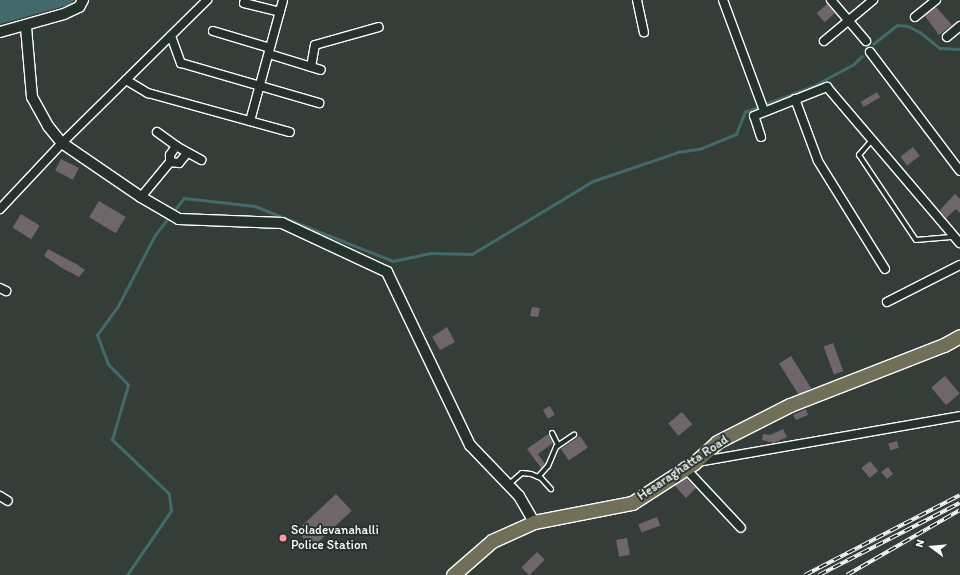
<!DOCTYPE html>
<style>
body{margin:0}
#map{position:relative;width:960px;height:575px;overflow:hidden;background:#353d39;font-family:Itim,sans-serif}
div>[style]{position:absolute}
.water>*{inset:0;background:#44696a}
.stream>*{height:2.5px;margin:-1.25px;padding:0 1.25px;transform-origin:1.25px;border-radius:1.25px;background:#44696a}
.building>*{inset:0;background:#70656a;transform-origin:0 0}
.roads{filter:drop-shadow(1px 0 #fff) drop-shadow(-1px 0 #fff) drop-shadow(0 1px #fff) drop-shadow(0 -1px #fff)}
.service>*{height:4px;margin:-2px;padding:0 2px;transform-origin:2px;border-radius:2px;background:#26332d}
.minor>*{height:8px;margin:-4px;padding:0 4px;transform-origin:4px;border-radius:4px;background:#26332d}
.tertiary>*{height:10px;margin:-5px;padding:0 5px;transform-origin:5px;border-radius:5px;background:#26332d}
.primary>*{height:13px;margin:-6.5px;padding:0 6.5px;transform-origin:6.5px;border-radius:6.5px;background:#716e59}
.rail>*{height:4px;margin-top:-2px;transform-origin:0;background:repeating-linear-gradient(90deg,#26332d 0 8px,#fff 0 16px);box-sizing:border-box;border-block:1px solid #fff}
.dots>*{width:11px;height:11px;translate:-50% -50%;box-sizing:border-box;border:2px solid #26332d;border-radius:50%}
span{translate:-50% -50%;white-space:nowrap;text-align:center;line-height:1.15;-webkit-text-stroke:4px #26332d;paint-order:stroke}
.street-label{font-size:13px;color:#fff}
.poi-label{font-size:13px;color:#fff}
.left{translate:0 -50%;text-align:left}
.north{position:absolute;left:912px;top:527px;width:40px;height:40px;-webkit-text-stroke:3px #26332d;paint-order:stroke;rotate:286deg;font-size:11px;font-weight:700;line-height:16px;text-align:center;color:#fff}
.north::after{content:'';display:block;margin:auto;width:14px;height:18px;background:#fff;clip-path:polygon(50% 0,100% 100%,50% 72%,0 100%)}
</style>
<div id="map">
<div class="water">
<i style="clip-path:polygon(0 0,74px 0,72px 4px,0 24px)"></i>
</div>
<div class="stream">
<i style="left:873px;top:44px;width:31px;rotate:-38deg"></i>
<i style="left:897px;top:25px;width:11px;rotate:5deg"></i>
<i style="left:908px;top:26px;width:13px;rotate:27deg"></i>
<i style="left:920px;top:32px;width:26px;rotate:39deg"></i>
<i style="left:940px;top:48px;width:20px;rotate:3deg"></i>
<i style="left:173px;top:212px;width:18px;rotate:-52deg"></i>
<i style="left:184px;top:198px;width:71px;rotate:6.4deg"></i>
<i style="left:255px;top:206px;width:149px;rotate:21.7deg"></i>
<i style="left:393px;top:261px;width:38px;rotate:-12deg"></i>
<i style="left:430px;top:253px;width:42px;rotate:1.4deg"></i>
<i style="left:472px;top:254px;width:141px;rotate:-31.1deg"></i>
<i style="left:593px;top:181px;width:90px;rotate:-18.8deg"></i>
<i style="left:678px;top:152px;width:24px;rotate:-9deg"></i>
<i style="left:702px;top:148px;width:37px;rotate:-22deg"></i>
<i style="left:736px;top:134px;width:24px;rotate:-68deg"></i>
<i style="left:745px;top:112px;width:73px;rotate:-20.9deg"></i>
<i style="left:813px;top:86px;width:47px;rotate:-28.2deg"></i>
<i style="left:854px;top:64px;width:11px;rotate:-45deg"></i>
<i style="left:127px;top:575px;width:78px;rotate:-55.5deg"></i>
<i style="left:171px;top:511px;width:17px;rotate:-97deg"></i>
<i style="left:169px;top:494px;width:79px;rotate:-136.5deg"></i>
<i style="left:112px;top:440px;width:57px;rotate:-73.8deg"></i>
<i style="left:128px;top:385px;width:29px;rotate:-134deg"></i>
<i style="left:108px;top:364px;width:31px;rotate:-111deg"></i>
<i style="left:97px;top:335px;width:36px;rotate:-54deg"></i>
<i style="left:118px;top:306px;width:80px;rotate:-62.5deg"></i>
<i style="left:155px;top:235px;width:24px;rotate:-52deg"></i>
</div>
<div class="building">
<i style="left:827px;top:4px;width:12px;height:14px;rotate:48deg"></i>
<i style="clip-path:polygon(936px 7px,952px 25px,939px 35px,925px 16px)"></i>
<i style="left:877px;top:92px;width:6px;height:19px;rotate:59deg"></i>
<i style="left:913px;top:147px;width:11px;height:16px;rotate:52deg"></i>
<i style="left:61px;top:159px;width:20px;height:13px;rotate:27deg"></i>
<i style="clip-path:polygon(955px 194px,960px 199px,960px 213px,956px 209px,946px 218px,940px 210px)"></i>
<i style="left:99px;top:201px;width:31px;height:19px;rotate:31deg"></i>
<i style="left:21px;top:214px;width:22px;height:16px;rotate:32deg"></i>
<i style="clip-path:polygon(48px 249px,78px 265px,85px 270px,79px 277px,62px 268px,44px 256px)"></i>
<i style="clip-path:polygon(532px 307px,540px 308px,538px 317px,530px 316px)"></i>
<i style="clip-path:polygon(447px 327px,455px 342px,440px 350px,432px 337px)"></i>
<i style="left:833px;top:343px;width:30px;height:10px;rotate:70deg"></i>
<i style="left:791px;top:356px;width:38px;height:14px;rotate:58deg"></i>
<i style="left:945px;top:376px;width:23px;height:18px;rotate:50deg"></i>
<i style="left:550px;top:406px;width:10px;height:8px;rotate:61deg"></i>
<i style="clip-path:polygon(806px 409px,808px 415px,796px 420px,793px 415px)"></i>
<i style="left:682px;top:412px;width:16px;height:18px;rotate:50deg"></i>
<i style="clip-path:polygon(783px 429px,787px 437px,774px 443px,762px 440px,763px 434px,770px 435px)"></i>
<i style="clip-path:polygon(548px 434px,553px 443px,538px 454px,545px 464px,541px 468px,527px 449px)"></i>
<i style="left:580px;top:436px;width:14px;height:23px;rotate:56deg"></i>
<i style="left:897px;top:441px;width:7px;height:9px;rotate:74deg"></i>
<i style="left:870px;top:461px;width:13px;height:11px;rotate:51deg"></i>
<i style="clip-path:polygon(888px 467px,893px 474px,887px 479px,881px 472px)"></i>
<i style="clip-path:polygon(686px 478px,696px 488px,686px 498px,674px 485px)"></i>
<i style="left:336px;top:494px;width:23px;height:54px;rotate:47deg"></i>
<i style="left:657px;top:517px;width:9px;height:20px;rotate:69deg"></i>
<i style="left:627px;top:538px;width:17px;height:11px;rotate:80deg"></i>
<i style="left:537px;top:552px;width:11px;height:22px;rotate:45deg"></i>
</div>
<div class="roads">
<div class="service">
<i style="left:872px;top:140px;width:20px;rotate:131deg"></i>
<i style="left:859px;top:155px;width:102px;rotate:56.2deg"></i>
<i style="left:916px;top:240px;width:38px;rotate:-5deg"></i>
<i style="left:552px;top:433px;width:13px;rotate:63deg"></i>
<i style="left:538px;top:477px;width:15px;rotate:-48deg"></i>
<i style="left:548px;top:466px;width:21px;rotate:-67deg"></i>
<i style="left:556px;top:447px;width:22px;rotate:-34deg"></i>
<i style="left:508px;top:485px;width:18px;rotate:-41deg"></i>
<i style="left:522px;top:473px;width:9px;rotate:6deg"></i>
<i style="left:531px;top:474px;width:11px;rotate:22deg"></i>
<i style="left:541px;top:478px;width:15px;rotate:48deg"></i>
</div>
<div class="minor">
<i style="left:637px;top:0;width:33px;rotate:78deg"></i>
<i style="left:723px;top:0;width:118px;rotate:69.7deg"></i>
<i style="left:831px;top:0;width:54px;rotate:49.5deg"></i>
<i style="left:244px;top:3px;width:37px;rotate:14deg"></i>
<i style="left:915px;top:17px;width:27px;rotate:-39deg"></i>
<i style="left:213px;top:31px;width:59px;rotate:16.6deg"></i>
<i style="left:171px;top:36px;width:29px;rotate:70deg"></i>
<i style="left:181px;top:63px;width:144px;rotate:16.2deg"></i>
<i style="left:947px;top:37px;width:17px;rotate:-40deg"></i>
<i style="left:824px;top:41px;width:64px;rotate:-39.9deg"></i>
<i style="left:870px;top:52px;width:149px;rotate:52.9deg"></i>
<i style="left:269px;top:54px;width:54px;rotate:17.1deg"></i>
<i style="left:311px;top:67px;width:22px;rotate:-80deg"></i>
<i style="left:315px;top:45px;width:66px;rotate:-15.7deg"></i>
<i style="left:126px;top:80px;width:26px;rotate:31deg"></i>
<i style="left:148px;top:93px;width:147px;rotate:15.4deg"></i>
<i style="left:795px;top:99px;width:66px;rotate:69.6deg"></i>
<i style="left:818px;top:161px;width:127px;rotate:58.2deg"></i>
<i style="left:250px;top:121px;width:125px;rotate:-74.7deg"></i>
<i style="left:157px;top:132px;width:24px;rotate:36deg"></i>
<i style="left:761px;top:137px;width:22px;rotate:-108deg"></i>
<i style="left:754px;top:116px;width:79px;rotate:-21.7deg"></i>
<i style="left:827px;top:87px;width:205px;rotate:49.6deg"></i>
<i style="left:170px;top:162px;width:7px;rotate:-90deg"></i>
<i style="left:170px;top:155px;width:11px;rotate:-56deg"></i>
<i style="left:176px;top:146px;width:29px;rotate:29deg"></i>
<i style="left:141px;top:197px;width:45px;rotate:-50.4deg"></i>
<i style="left:170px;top:162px;width:9px;rotate:6deg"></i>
<i style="left:179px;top:163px;width:13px;rotate:-51deg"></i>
<i style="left:0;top:209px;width:91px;rotate:-46.8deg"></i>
<i style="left:62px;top:143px;width:204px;rotate:-44.6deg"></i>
<i style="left:0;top:288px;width:7px;rotate:27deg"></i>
<i style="left:887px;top:302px;width:82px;rotate:-26.9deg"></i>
<i style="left:697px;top:462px;width:267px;rotate:-9.9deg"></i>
<i style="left:684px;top:467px;width:83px;rotate:46.9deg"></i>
<i style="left:0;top:496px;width:9px;rotate:32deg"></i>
</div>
<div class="tertiary">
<i style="left:26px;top:27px;width:70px;rotate:85.1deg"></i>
<i style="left:32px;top:97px;width:33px;rotate:61deg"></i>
<i style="left:48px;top:126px;width:22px;rotate:51deg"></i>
<i style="left:62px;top:143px;width:96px;rotate:34.4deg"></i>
<i style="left:141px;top:197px;width:44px;rotate:30.1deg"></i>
<i style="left:179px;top:219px;width:103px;rotate:2.2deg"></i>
<i style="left:282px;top:223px;width:116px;rotate:25deg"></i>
<i style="left:387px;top:272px;width:192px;rotate:64.4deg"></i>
<i style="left:470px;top:445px;width:71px;rotate:46.1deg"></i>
<i style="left:519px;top:496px;width:30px;rotate:60deg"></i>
<i style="left:0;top:32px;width:66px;rotate:-15.7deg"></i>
<i style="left:64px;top:14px;width:17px;rotate:-25deg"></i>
<i style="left:79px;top:7px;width:8px;rotate:-60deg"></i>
</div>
<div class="primary">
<i style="left:453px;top:575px;width:52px;rotate:-41.1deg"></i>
<i style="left:492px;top:541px;width:46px;rotate:-24.3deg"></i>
<i style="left:534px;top:522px;width:100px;rotate:-11deg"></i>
<i style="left:632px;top:503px;width:74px;rotate:-32.8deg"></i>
<i style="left:694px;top:463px;width:31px;rotate:-42deg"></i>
<i style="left:717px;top:442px;width:82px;rotate:-26.9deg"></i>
<i style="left:790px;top:405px;width:165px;rotate:-21.3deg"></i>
<i style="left:944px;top:345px;width:18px;rotate:-29deg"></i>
</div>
</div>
<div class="rail">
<i style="left:805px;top:575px;width:174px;rotate:-27.3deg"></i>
<i style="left:819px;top:575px;width:158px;rotate:-27.1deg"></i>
<i style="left:847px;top:575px;width:130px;rotate:-29.9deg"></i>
</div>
<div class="dots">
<i style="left:283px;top:538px;background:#ff9aa2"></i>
</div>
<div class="street-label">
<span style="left:683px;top:468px;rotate:-34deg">Hesaraghatta Road</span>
</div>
<div class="poi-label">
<span class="left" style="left:291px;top:538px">Soladevanahalli<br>Police Station</span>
</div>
<div class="north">N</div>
</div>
